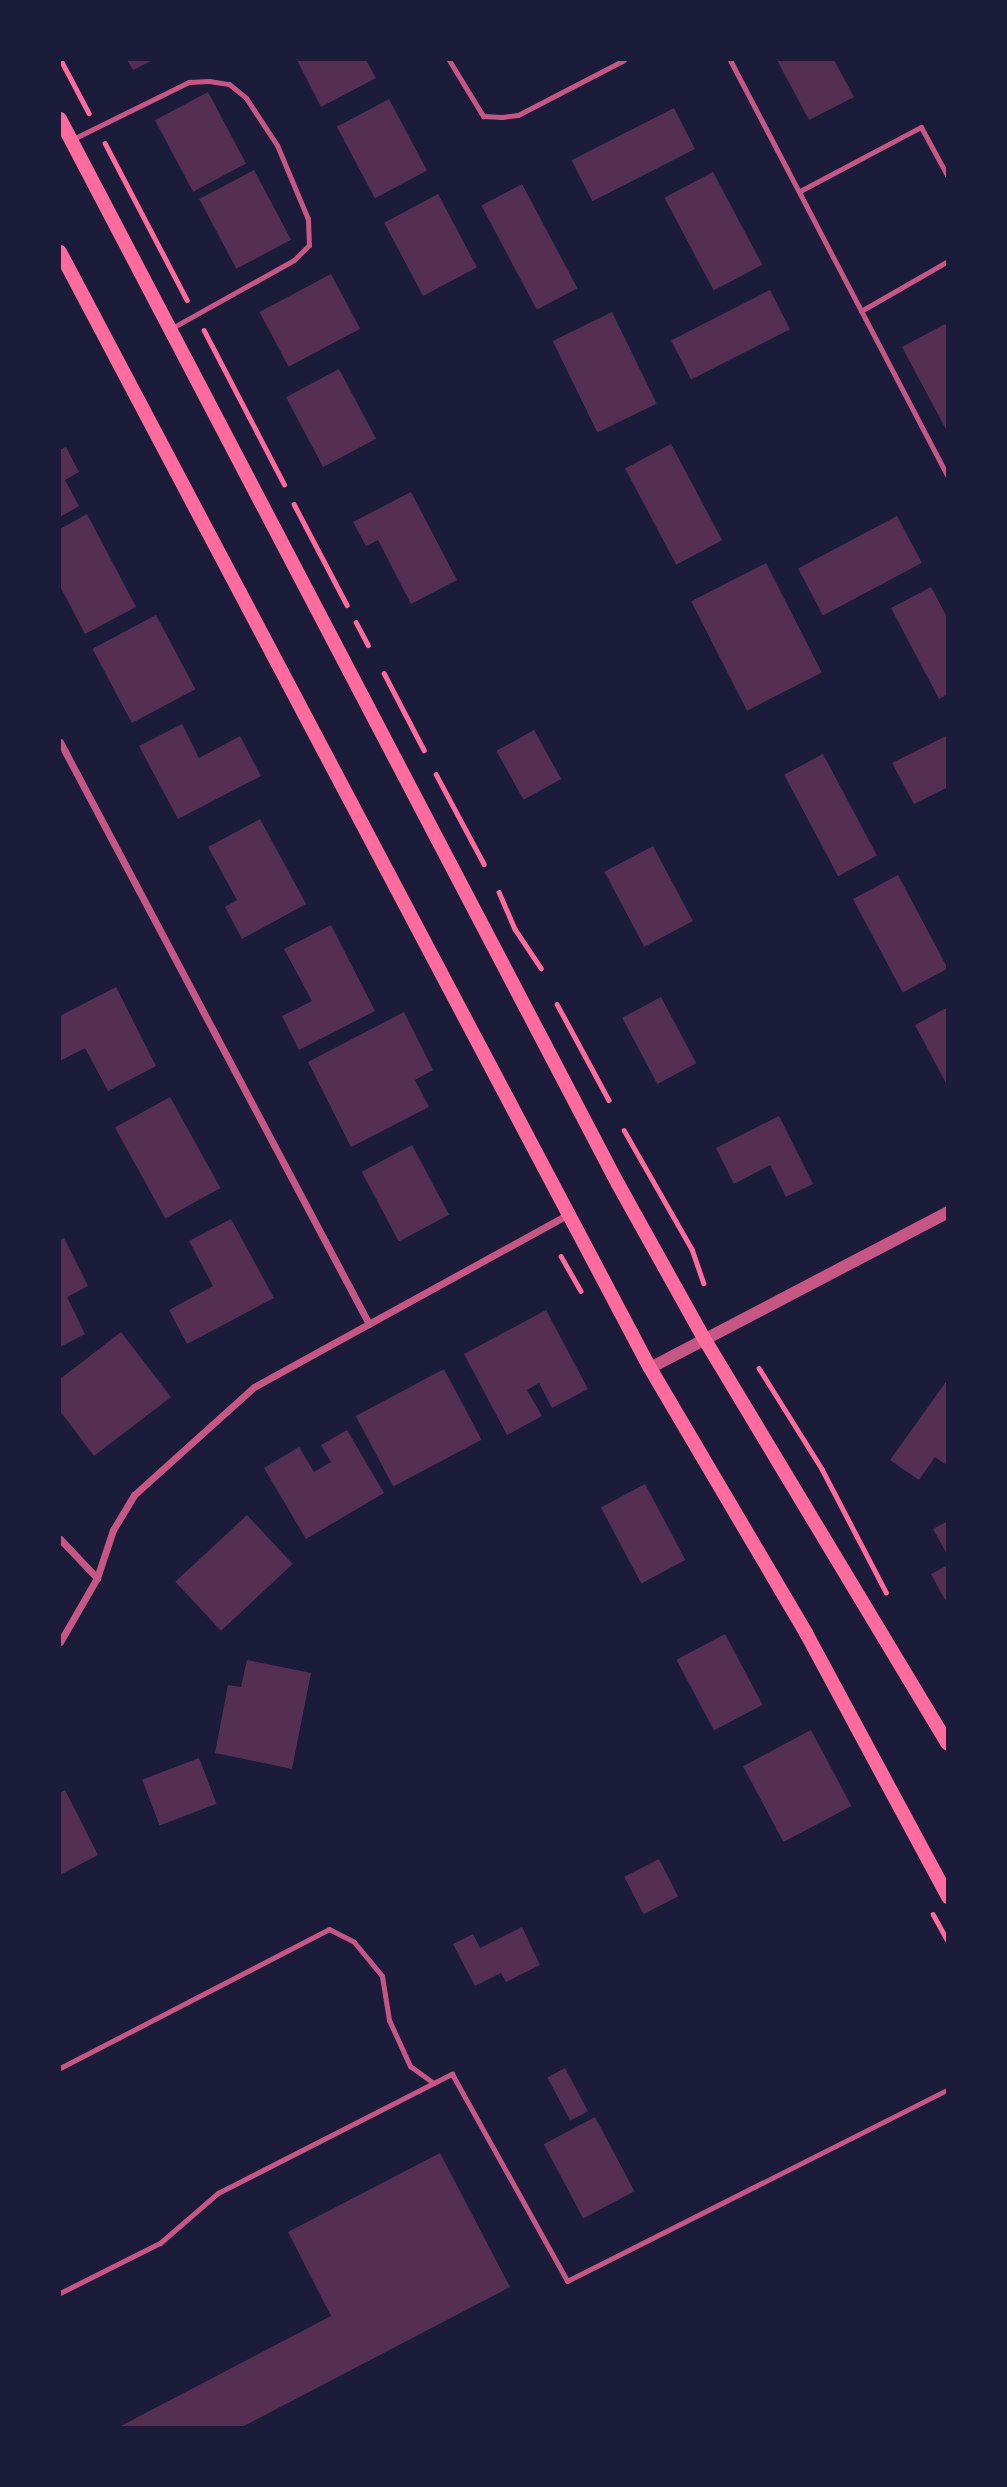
<!DOCTYPE html>
<style>
body{margin:0}
#map{position:relative;width:1007px;height:2487px;overflow:hidden;background:#1b1b3a;font-family:Figtree,sans-serif}
div>[style]{position:absolute}
.building>*{inset:0;background:#542f53;transform-origin:0 0}
.path>*{height:4.5px;margin:-2.25px;padding:0 2.25px;transform-origin:2.25px;border-radius:2.25px;background:#ff6b9d}
.service>*{height:5px;margin:-2.5px;padding:0 2.5px;transform-origin:2.5px;border-radius:2.5px;background:#c65784}
.minor>*{height:7px;margin:-3.5px;padding:0 3.5px;transform-origin:3.5px;border-radius:3.5px;background:#c65784}
.tertiary>*{height:12px;margin:-6px;padding:0 6px;transform-origin:6px;border-radius:6px;background:#c65784}
.secondary>*{height:14px;margin:-7px;padding:0 7px;transform-origin:7px;border-radius:7px;background:#ff6b9d}
span{translate:-50% -50%;white-space:nowrap;text-align:center;line-height:1.15;-webkit-text-stroke:7px #1b1b3a;paint-order:stroke}
.frame{position:absolute;inset:0;border:61px solid #1b1b3a;pointer-events:none}
</style>
<div id="map">
<div class="building">
<i style="clip-path:polygon(127px 60px,153px 60px,133px 70px)"></i>
<i style="clip-path:polygon(297px 60px,366px 60px,376px 78px,321px 107px)"></i>
<i style="clip-path:polygon(777px 60px,834px 60px,854px 97px,809px 120px)"></i>
<i style="left:208px;top:92px;width:81px;height:60px;rotate:62deg"></i>
<i style="left:389px;top:99px;width:81px;height:59px;rotate:62deg"></i>
<i style="left:674px;top:108px;width:46px;height:115px;rotate:63deg"></i>
<i style="left:254px;top:170px;width:79px;height:62px;rotate:62deg"></i>
<i style="left:713px;top:172px;width:105px;height:55px;rotate:62deg"></i>
<i style="left:522px;top:184px;width:118px;height:46px;rotate:62deg"></i>
<i style="left:438px;top:194px;width:83px;height:61px;rotate:62deg"></i>
<i style="left:331px;top:274px;width:62px;height:81px;rotate:62deg"></i>
<i style="left:770px;top:290px;width:44px;height:111px;rotate:63deg"></i>
<i style="left:612px;top:312px;width:102px;height:66px;rotate:64deg"></i>
<i style="clip-path:polygon(945px 324px,948px 328px,948px 433px,902px 347px)"></i>
<i style="left:339px;top:369px;width:79px;height:60px;rotate:62deg"></i>
<i style="left:671px;top:444px;width:109px;height:52px;rotate:62deg"></i>
<i style="clip-path:polygon(66px 447px,79px 472px,65px 480px,79px 506px,60px 517px,60px 450px)"></i>
<i style="clip-path:polygon(411px 492px,457px 580px,411px 604px,378px 540px,366px 546px,353px 522px)"></i>
<i style="clip-path:polygon(87px 514px,136px 607px,85px 634px,60px 586px,60px 529px)"></i>
<i style="left:897px;top:516px;width:53px;height:112px;rotate:62deg"></i>
<i style="left:766px;top:563px;width:123px;height:84px;rotate:63deg"></i>
<i style="clip-path:polygon(931px 587px,948px 619px,948px 694px,939px 699px,891px 608px)"></i>
<i style="left:156px;top:615px;width:84px;height:72px;rotate:62deg"></i>
<i style="clip-path:polygon(182px 724px,199px 758px,240px 736px,261px 776px,178px 819px,139px 746px)"></i>
<i style="left:534px;top:730px;width:56px;height:43px;rotate:61deg"></i>
<i style="clip-path:polygon(948px 735px,948px 787px,914px 804px,892px 763px)"></i>
<i style="left:823px;top:754px;width:115px;height:44px;rotate:62deg"></i>
<i style="clip-path:polygon(260px 819px,306px 904px,242px 939px,225px 907px,237px 900px,208px 847px)"></i>
<i style="left:653px;top:846px;width:85px;height:55px;rotate:62deg"></i>
<i style="left:898px;top:875px;width:106px;height:51px;rotate:62deg"></i>
<i style="clip-path:polygon(331px 925px,375px 1011px,299px 1050px,282px 1016px,312px 1001px,284px 949px)"></i>
<i style="clip-path:polygon(116px 987px,156px 1066px,108px 1091px,85px 1048px,60px 1061px,60px 1016px)"></i>
<i style="left:661px;top:997px;width:75px;height:44px;rotate:62deg"></i>
<i style="clip-path:polygon(948px 1007px,948px 1087px,915px 1025px)"></i>
<i style="clip-path:polygon(404px 1012px,433px 1070px,415px 1080px,429px 1107px,351px 1147px,308px 1062px)"></i>
<i style="left:170px;top:1097px;width:104px;height:63px;rotate:61deg"></i>
<i style="clip-path:polygon(779px 1116px,813px 1184px,786px 1197px,770px 1165px,734px 1184px,716px 1148px)"></i>
<i style="left:412px;top:1145px;width:79px;height:57px;rotate:62deg"></i>
<i style="clip-path:polygon(231px 1219px,274px 1298px,187px 1344px,169px 1310px,213px 1286px,189px 1241px)"></i>
<i style="clip-path:polygon(64px 1238px,88px 1286px,67px 1297px,85px 1334px,60px 1347px,60px 1240px)"></i>
<i style="clip-path:polygon(546px 1310px,588px 1389px,552px 1408px,539px 1383px,527px 1390px,542px 1416px,507px 1435px,464px 1354px)"></i>
<i style="clip-path:polygon(121px 1332px,171px 1397px,94px 1456px,60px 1411px,60px 1379px)"></i>
<i style="left:444px;top:1369px;width:80px;height:100px;rotate:62deg"></i>
<i style="clip-path:polygon(948px 1379px,948px 1466px,935px 1457px,919px 1480px,890px 1460px)"></i>
<i style="clip-path:polygon(347px 1430px,384px 1493px,306px 1539px,264px 1468px,299px 1447px,314px 1472px,331px 1462px,321px 1445px)"></i>
<i style="left:645px;top:1484px;width:86px;height:50px;rotate:62deg"></i>
<i style="left:247px;top:1515px;width:67px;height:98px;rotate:47deg"></i>
<i style="clip-path:polygon(948px 1521px,948px 1556px,933px 1529px)"></i>
<i style="clip-path:polygon(948px 1565px,948px 1599px,945px 1600px,931px 1574px)"></i>
<i style="left:725px;top:1634px;width:80px;height:55px;rotate:62deg"></i>
<i style="clip-path:polygon(247px 1660px,311px 1673px,292px 1769px,215px 1753px,228px 1685px,241px 1687px)"></i>
<i style="left:811px;top:1730px;width:86px;height:77px;rotate:62deg"></i>
<i style="left:199px;top:1758px;width:49px;height:61px;rotate:69deg"></i>
<i style="clip-path:polygon(65px 1790px,98px 1855px,60px 1875px,60px 1793px)"></i>
<i style="left:659px;top:1859px;width:42px;height:39px;rotate:63deg"></i>
<i style="clip-path:polygon(522px 1927px,540px 1965px,506px 1982px,501px 1973px,475px 1986px,453px 1944px,473px 1934px,480px 1948px)"></i>
<i style="left:565px;top:2068px;width:49px;height:20px;rotate:62deg"></i>
<i style="left:595px;top:2117px;width:84px;height:58px;rotate:62deg"></i>
<i style="clip-path:polygon(440px 2153px,510px 2287px,240px 2428px,117px 2428px,331px 2316px,288px 2232px)"></i>
</div>
<div class="path">
<i style="left:61px;top:60px;width:60px;rotate:62.2deg"></i>
<i style="left:105px;top:143px;width:177px;rotate:62.4deg"></i>
<i style="left:204px;top:330px;width:174px;rotate:62.5deg"></i>
<i style="left:294px;top:504px;width:114px;rotate:62.3deg"></i>
<i style="left:356px;top:622px;width:26px;rotate:62deg"></i>
<i style="left:384px;top:673px;width:87px;rotate:62.5deg"></i>
<i style="left:436px;top:774px;width:102px;rotate:61.9deg"></i>
<i style="left:499px;top:892px;width:40px;rotate:66.6deg"></i>
<i style="left:515px;top:929px;width:47px;rotate:56.3deg"></i>
<i style="left:557px;top:1004px;width:109px;rotate:61.6deg"></i>
<i style="left:624px;top:1130px;width:137px;rotate:60.3deg"></i>
<i style="left:692px;top:1249px;width:36px;rotate:71deg"></i>
<i style="left:561px;top:1256px;width:40px;rotate:60.3deg"></i>
<i style="left:759px;top:1368px;width:119px;rotate:58deg"></i>
<i style="left:822px;top:1469px;width:139px;rotate:62.5deg"></i>
<i style="left:933px;top:1914px;width:31px;rotate:61deg"></i>
</div>
<div class="service">
<i style="left:449px;top:60px;width:66px;rotate:58.7deg"></i>
<i style="left:483px;top:116px;width:19px;rotate:3deg"></i>
<i style="left:502px;top:117px;width:16px;rotate:-7deg"></i>
<i style="left:518px;top:115px;width:119px;rotate:-27.4deg"></i>
<i style="left:730px;top:60px;width:471px;rotate:62.4deg"></i>
<i style="left:73px;top:139px;width:129px;rotate:-26.2deg"></i>
<i style="left:189px;top:82px;width:20px;rotate:-3deg"></i>
<i style="left:209px;top:81px;width:20px;rotate:9deg"></i>
<i style="left:229px;top:84px;width:22px;rotate:39deg"></i>
<i style="left:246px;top:98px;width:56px;rotate:56.6deg"></i>
<i style="left:277px;top:145px;width:80px;rotate:67.3deg"></i>
<i style="left:308px;top:219px;width:26px;rotate:88deg"></i>
<i style="left:309px;top:245px;width:21px;rotate:135deg"></i>
<i style="left:294px;top:260px;width:140px;rotate:150.9deg"></i>
<i style="left:800px;top:191px;width:137px;rotate:-27.9deg"></i>
<i style="left:921px;top:127px;width:57px;rotate:61.6deg"></i>
<i style="left:861px;top:311px;width:100px;rotate:-29.9deg"></i>
<i style="left:60px;top:2068px;width:303px;rotate:-27.3deg"></i>
<i style="left:329px;top:1929px;width:28px;rotate:27deg"></i>
<i style="left:354px;top:1942px;width:44px;rotate:50.5deg"></i>
<i style="left:382px;top:1976px;width:45px;rotate:81deg"></i>
<i style="left:389px;top:2020px;width:51px;rotate:65.5deg"></i>
<i style="left:410px;top:2066px;width:29px;rotate:36deg"></i>
<i style="left:60px;top:2293px;width:112px;rotate:-26.6deg"></i>
<i style="left:160px;top:2243px;width:77px;rotate:-40.8deg"></i>
<i style="left:218px;top:2193px;width:263px;rotate:-27deg"></i>
<i style="left:452px;top:2074px;width:237px;rotate:60.9deg"></i>
<i style="left:567px;top:2281px;width:427px;rotate:-26.7deg"></i>
</div>
<div class="minor">
<i style="left:60px;top:742px;width:659px;rotate:62.03deg"></i>
<i style="left:60px;top:1539px;width:54px;rotate:46.5deg"></i>
<i style="left:60px;top:1642px;width:74px;rotate:-60deg"></i>
<i style="left:97px;top:1578px;width:51px;rotate:-71.6deg"></i>
<i style="left:113px;top:1530px;width:41px;rotate:-59deg"></i>
<i style="left:134px;top:1495px;width:161px;rotate:-42deg"></i>
<i style="left:254px;top:1387px;width:362px;rotate:-28.8deg"></i>
</div>
<div class="tertiary">
<i style="left:650px;top:1368px;width:336px;rotate:-27.6deg"></i>
</div>
<div class="secondary">
<i style="left:60px;top:119px;width:1202px;rotate:62.35deg"></i>
<i style="left:618px;top:1184px;width:179px;rotate:60.9deg"></i>
<i style="left:705px;top:1340px;width:471px;rotate:59deg"></i>
<i style="left:60px;top:252px;width:1262px;rotate:62.14deg"></i>
<i style="left:650px;top:1368px;width:308px;rotate:59.5deg"></i>
<i style="left:806px;top:1633px;width:300px;rotate:61.7deg"></i>
</div>
<div class="frame"></div>
</div>
